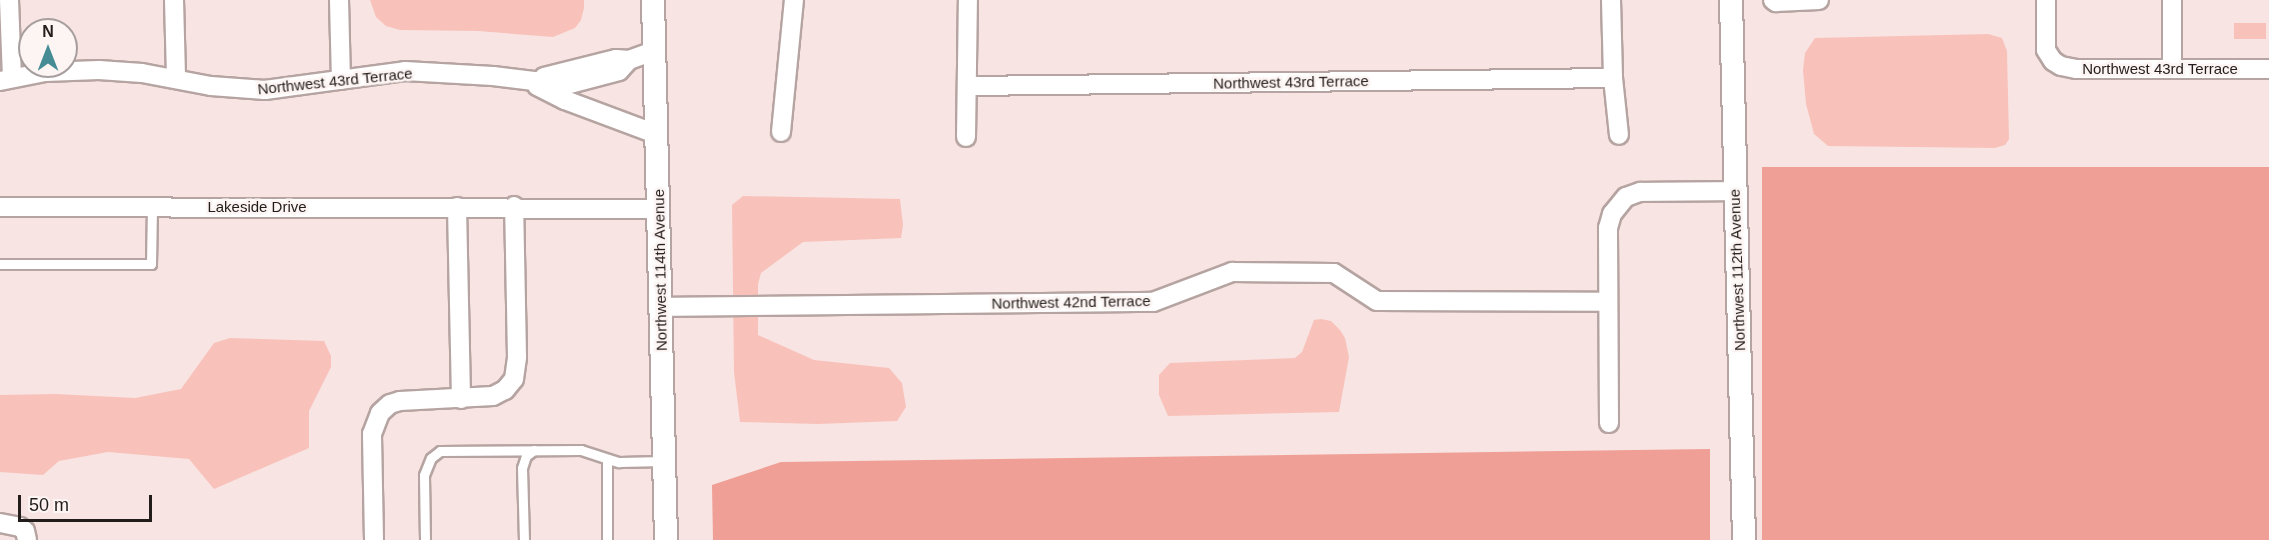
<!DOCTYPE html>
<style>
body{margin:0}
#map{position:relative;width:2269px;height:540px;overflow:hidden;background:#f8e4e2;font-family:Helvetica,sans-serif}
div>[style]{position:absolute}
.green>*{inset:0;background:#ef9f95;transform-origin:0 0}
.water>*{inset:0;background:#f8c2bb;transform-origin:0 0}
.roads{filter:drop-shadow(2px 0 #b5a4a1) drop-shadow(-2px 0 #b5a4a1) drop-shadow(0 2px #b5a4a1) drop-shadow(0 -2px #b5a4a1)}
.service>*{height:9px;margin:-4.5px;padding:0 4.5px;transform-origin:4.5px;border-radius:4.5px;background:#fff}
.minor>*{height:18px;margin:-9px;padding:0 9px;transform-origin:9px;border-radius:9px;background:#fff}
.tertiary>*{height:22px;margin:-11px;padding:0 11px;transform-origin:11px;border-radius:11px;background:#fff}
span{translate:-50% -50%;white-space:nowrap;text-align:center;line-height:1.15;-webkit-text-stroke:5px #fcf5f4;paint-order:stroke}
.street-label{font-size:15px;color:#221c1b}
.north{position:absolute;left:18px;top:18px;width:60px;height:60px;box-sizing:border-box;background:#fcf5f4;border:2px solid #a59e9d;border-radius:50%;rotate:0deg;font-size:16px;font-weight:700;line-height:24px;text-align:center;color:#221c1b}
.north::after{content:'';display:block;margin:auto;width:21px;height:27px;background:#458c95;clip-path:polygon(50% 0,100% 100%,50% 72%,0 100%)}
.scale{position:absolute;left:18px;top:495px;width:134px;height:27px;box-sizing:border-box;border:3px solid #221c1b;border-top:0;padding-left:8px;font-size:18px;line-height:21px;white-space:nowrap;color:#221c1b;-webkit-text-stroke:4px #fcf5f4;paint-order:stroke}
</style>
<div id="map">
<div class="green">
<i style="left:2269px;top:167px;width:373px;height:507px;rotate:90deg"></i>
<i style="clip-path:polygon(1710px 449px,1710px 540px,713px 540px,712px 485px,781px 462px)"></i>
</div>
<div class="water">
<i style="clip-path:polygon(370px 0,584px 0,584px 8px,581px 20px,575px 28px,553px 37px,478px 31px,400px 30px,386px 26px,376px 17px)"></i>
<i style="left:2234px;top:23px;width:32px;height:16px"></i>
<i style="clip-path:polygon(1988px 34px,2002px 38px,2007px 51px,2009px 139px,2005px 145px,1995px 148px,1828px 146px,1814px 134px,1806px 104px,1803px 70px,1805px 53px,1815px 38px)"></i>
<i style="clip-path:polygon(743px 196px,900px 199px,903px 225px,901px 238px,803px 242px,761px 273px,758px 284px,758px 335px,814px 360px,889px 368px,902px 383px,906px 407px,897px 421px,818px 424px,740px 422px,734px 372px,732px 205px)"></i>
<i style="clip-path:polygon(1321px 319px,1331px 321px,1340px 330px,1345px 338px,1349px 357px,1339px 412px,1168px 416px,1159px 395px,1159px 375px,1170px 363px,1295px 358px,1302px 352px,1314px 320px)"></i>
<i style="clip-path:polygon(230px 338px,324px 341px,331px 356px,331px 367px,309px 411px,309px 448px,214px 489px,189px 459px,108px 452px,59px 461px,43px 475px,0 472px,0 395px,56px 394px,135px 398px,181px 389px,214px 343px)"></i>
</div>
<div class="roads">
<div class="service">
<i style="left:0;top:264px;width:151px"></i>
<i style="left:151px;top:264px;width:57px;rotate:-89deg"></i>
<i style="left:607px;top:459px;width:81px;rotate:90deg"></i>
<i style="left:425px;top:540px;width:65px;rotate:-90.9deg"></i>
<i style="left:424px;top:475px;width:18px;rotate:-68deg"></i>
<i style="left:431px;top:458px;width:11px;rotate:-38deg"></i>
<i style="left:440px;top:451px;width:141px;rotate:-0.4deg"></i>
<i style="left:581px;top:450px;width:40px;rotate:18deg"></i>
<i style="left:619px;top:462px;width:45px;rotate:-1.3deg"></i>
<i style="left:524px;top:540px;width:72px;rotate:-91.6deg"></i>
<i style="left:522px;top:468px;width:13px;rotate:-72deg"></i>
<i style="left:526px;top:456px;width:10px;rotate:-37deg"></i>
</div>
<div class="minor">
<i style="left:9px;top:0;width:78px;rotate:87.8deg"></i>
<i style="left:174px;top:0;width:79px;rotate:88.5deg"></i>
<i style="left:339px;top:0;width:80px;rotate:88.6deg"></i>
<i style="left:1611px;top:0;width:78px;rotate:88.5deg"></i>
<i style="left:1613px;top:78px;width:57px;rotate:84deg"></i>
<i style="left:1773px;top:0;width:4px;rotate:34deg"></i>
<i style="left:1776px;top:2px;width:43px;rotate:-2.7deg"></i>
<i style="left:2046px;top:0;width:50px;rotate:90deg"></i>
<i style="left:2046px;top:50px;width:13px;rotate:58deg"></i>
<i style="left:2053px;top:61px;width:9px;rotate:32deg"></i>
<i style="left:2061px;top:66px;width:15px;rotate:11deg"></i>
<i style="left:2076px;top:69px;width:193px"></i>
<i style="left:2172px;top:69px;width:69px;rotate:-90deg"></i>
<i style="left:544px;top:77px;width:74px;rotate:-14deg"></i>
<i style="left:616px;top:59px;width:13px;rotate:4deg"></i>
<i style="left:629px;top:60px;width:27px;rotate:-20deg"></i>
<i style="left:0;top:81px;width:46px;rotate:-11.3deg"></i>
<i style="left:45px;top:72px;width:54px;rotate:-2.1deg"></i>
<i style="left:99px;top:70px;width:43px;rotate:4deg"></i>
<i style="left:142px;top:73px;width:70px;rotate:10.7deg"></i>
<i style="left:211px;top:86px;width:54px;rotate:4.2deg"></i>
<i style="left:265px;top:90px;width:141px;rotate:-7.7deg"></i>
<i style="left:405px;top:71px;width:88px;rotate:3.3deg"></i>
<i style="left:493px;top:76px;width:74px;rotate:7deg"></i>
<i style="left:566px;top:85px;width:55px;rotate:-14.8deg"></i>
<i style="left:619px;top:71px;width:15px;rotate:-48deg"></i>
<i style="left:537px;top:86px;width:31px;rotate:27deg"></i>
<i style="left:565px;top:100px;width:97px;rotate:20.5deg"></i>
<i style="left:968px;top:86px;width:645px;rotate:-0.71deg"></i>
<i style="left:781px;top:132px;width:133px;rotate:-84.4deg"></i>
<i style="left:966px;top:137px;width:137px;rotate:-89.2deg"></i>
<i style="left:0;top:207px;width:658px;rotate:0.17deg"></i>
<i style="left:457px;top:207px;width:192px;rotate:88.8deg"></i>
<i style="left:661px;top:307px;width:492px;rotate:-0.6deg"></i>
<i style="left:1153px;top:302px;width:85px;rotate:-20.8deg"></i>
<i style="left:1232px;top:272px;width:102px;rotate:0.6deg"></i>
<i style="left:1334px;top:273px;width:51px;rotate:33.1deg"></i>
<i style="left:1377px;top:301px;width:230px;rotate:0.2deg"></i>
<i style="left:1609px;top:423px;width:195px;rotate:-90.3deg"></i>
<i style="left:1608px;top:228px;width:15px;rotate:-74deg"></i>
<i style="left:1612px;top:214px;width:22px;rotate:-51deg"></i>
<i style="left:1626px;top:197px;width:15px;rotate:-20deg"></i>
<i style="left:1640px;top:192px;width:95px;rotate:-0.6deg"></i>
<i style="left:0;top:523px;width:20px;rotate:11deg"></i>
<i style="left:20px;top:527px;width:6px;rotate:39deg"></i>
<i style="left:25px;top:531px;width:9px;rotate:77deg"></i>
<i style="left:374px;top:540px;width:106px;rotate:-91.1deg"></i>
<i style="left:372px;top:434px;width:22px;rotate:-69deg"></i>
<i style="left:380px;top:413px;width:13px;rotate:-42deg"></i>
<i style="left:390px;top:404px;width:10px;rotate:-17deg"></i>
<i style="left:400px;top:401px;width:93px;rotate:-3.1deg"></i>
<i style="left:493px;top:396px;width:13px;rotate:-27deg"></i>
<i style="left:505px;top:390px;width:14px;rotate:-51deg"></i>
<i style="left:514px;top:379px;width:22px;rotate:-82deg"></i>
<i style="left:517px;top:357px;width:151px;rotate:-91.1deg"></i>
</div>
<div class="tertiary">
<i style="left:653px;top:0;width:540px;rotate:88.62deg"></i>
<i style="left:1731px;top:0;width:540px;rotate:88.62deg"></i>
</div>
</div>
<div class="street-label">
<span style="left:2160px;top:69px">Northwest 43rd Terrace</span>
<span style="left:335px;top:81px;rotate:-6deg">Northwest 43rd Terrace</span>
<span style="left:1291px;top:82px;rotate:-1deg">Northwest 43rd Terrace</span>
<span style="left:257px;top:207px">Lakeside Drive</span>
<span style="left:660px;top:270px;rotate:-91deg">Northwest 114th Avenue</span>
<span style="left:1737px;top:270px;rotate:-92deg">Northwest 112th Avenue</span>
<span style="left:1071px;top:302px;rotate:-1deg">Northwest 42nd Terrace</span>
</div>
<div class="north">N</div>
<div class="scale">50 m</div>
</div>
